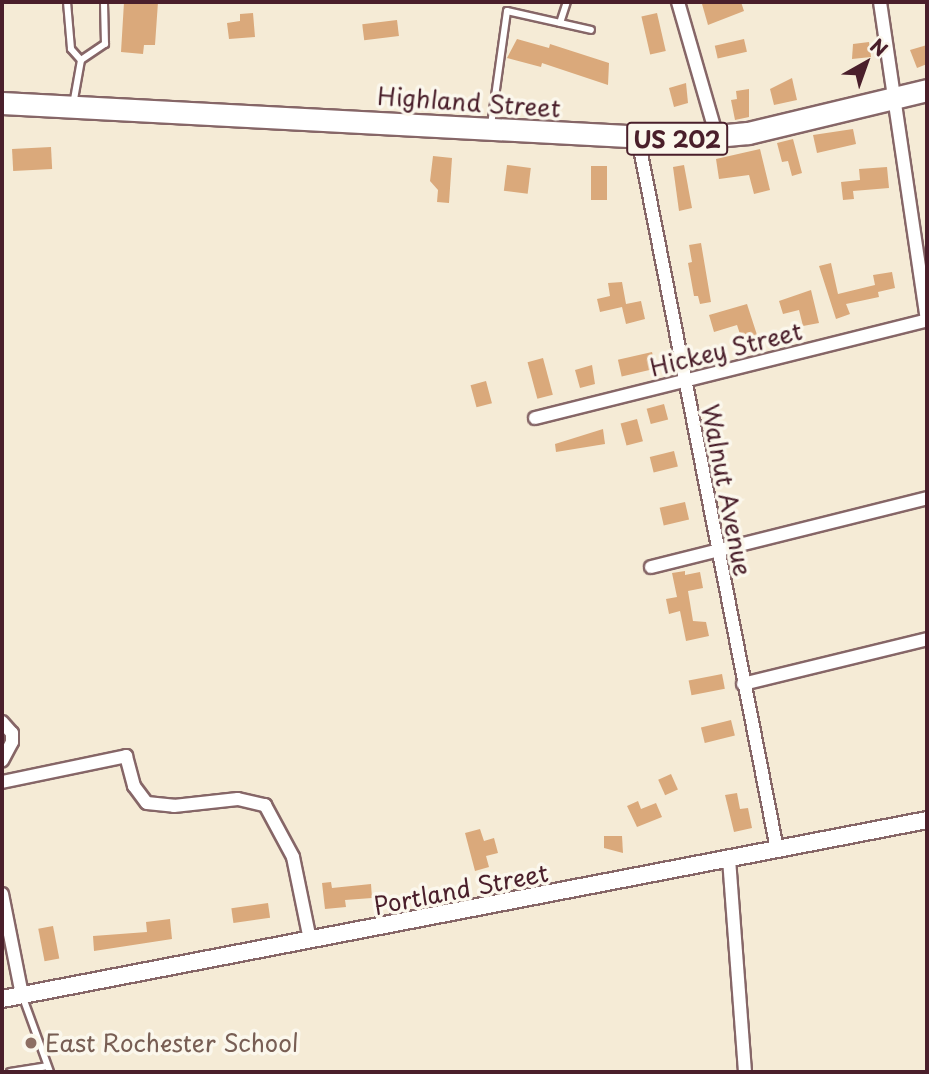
<!DOCTYPE html>
<style>
body{margin:0}
#map{position:relative;width:929px;height:1074px;overflow:hidden;background:#f5ebd6;font-family:"Playpen Sans",sans-serif}
div>[style]{position:absolute}
.building>*{inset:0;background:#daa97b;transform-origin:0 0}
.roads{filter:drop-shadow(2px 0 #866667) drop-shadow(-2px 0 #866667) drop-shadow(0 2px #866667) drop-shadow(0 -2px #866667)}
.service>*{height:6px;margin:-3px;padding:0 3px;transform-origin:3px;border-radius:3px;background:#fff}
.minor>*{height:12px;margin:-6px;padding:0 6px;transform-origin:6px;border-radius:6px;background:#fff}
.tertiary>*{height:16px;margin:-8px;padding:0 8px;transform-origin:8px;border-radius:8px;background:#fff}
.trunk>*{height:21px;margin:-10.5px;padding:0 10.5px;transform-origin:10.5px;border-radius:10.5px;background:#fff}
.dots>*{width:19px;height:19px;translate:-50% -50%;box-sizing:border-box;border:4px solid #fbf7ec;border-radius:50%}
span{translate:-50% -50%;white-space:nowrap;text-align:center;line-height:1.15;-webkit-text-stroke:7px #fbf7ec;paint-order:stroke}
.shield-label span{padding:2px 5px;background:#fbf7ec;border:2px solid;border-radius:5px;-webkit-text-stroke-width:0}
.shield-label{font-size:23px;color:#4a1f2b;font-weight:700}
.street-label{font-size:24px;color:#4a1f2b}
.education-label{font-size:24px;color:#785e54}
.left{translate:0 -50%;text-align:left}
.frame{position:absolute;inset:0;border:4px solid #4a1f2b;pointer-events:none}
.north{position:absolute;left:831px;top:28px;width:70px;height:70px;-webkit-text-stroke:5px #fbf7ec;paint-order:stroke;rotate:40deg;font-size:19px;font-weight:700;line-height:28px;text-align:center;color:#4a1f2b}
.north::after{content:'';display:block;margin:auto;width:24px;height:32px;background:#4a1f2b;clip-path:polygon(50% 0,100% 100%,50% 72%,0 100%)}
</style>
<div id="map">
<div class="building">
<i style="clip-path:polygon(124px 2px,158px 2px,155px 45px,144px 45px,143px 54px,121px 52px)"></i>
<i style="clip-path:polygon(712px 2px,741px 2px,744px 11px,708px 25px,702px 4px)"></i>
<i style="clip-path:polygon(253px 13px,255px 37px,229px 39px,227px 23px,240px 21px,240px 14px)"></i>
<i style="left:657px;top:13px;width:39px;height:16px;rotate:77deg"></i>
<i style="left:397px;top:20px;width:16px;height:35px;rotate:83deg"></i>
<i style="clip-path:polygon(517px 39px,549px 48px,550px 44px,609px 63px,608px 85px,542px 63px,541px 67px,507px 58px)"></i>
<i style="left:744px;top:39px;width:13px;height:30px;rotate:77deg"></i>
<i style="clip-path:polygon(869px 42px,871px 57px,852px 59px,853px 44px)"></i>
<i style="clip-path:polygon(927px 45px,927px 64px,917px 68px,910px 50px)"></i>
<i style="clip-path:polygon(792px 78px,797px 100px,774px 105px,770px 89px)"></i>
<i style="clip-path:polygon(686px 83px,688px 103px,674px 107px,669px 88px)"></i>
<i style="clip-path:polygon(749px 89px,749px 117px,735px 120px,731px 100px,737px 99px,736px 91px)"></i>
<i style="clip-path:polygon(853px 129px,856px 144px,817px 153px,813px 135px)"></i>
<i style="clip-path:polygon(793px 139px,802px 173px,792px 176px,788px 161px,782px 162px,777px 143px)"></i>
<i style="left:51px;top:147px;width:22px;height:39px;rotate:87deg"></i>
<i style="clip-path:polygon(760px 149px,770px 190px,754px 194px,749px 175px,719px 179px,716px 159px)"></i>
<i style="clip-path:polygon(433px 156px,452px 158px,449px 203px,437px 202px,438px 190px,430px 181px)"></i>
<i style="left:507px;top:165px;width:24px;height:26px;rotate:7deg"></i>
<i style="clip-path:polygon(684px 165px,692px 208px,679px 211px,673px 167px)"></i>
<i style="left:591px;top:166px;width:16px;height:34px"></i>
<i style="clip-path:polygon(887px 167px,889px 188px,853px 191px,854px 199px,843px 200px,841px 182px,860px 180px,859px 169px)"></i>
<i style="clip-path:polygon(701px 243px,711px 302px,700px 304px,698px 296px,694px 296px,688px 263px,692px 262px,689px 245px)"></i>
<i style="clip-path:polygon(831px 263px,838px 294px,875px 285px,873px 275px,892px 272px,895px 288px,878px 292px,879px 297px,846px 304px,850px 314px,836px 319px,819px 266px)"></i>
<i style="clip-path:polygon(622px 282px,626px 304px,641px 301px,645px 319px,626px 324px,622px 307px,600px 312px,597px 299px,610px 296px,608px 283px)"></i>
<i style="clip-path:polygon(811px 290px,819px 323px,803px 326px,799px 310px,783px 314px,779px 301px)"></i>
<i style="clip-path:polygon(747px 304px,758px 338px,743px 343px,737px 325px,714px 332px,709px 315px)"></i>
<i style="left:652px;top:352px;width:17px;height:35px;rotate:77deg"></i>
<i style="left:543px;top:358px;width:38px;height:16px;rotate:75deg"></i>
<i style="clip-path:polygon(592px 365px,595px 384px,580px 388px,575px 370px)"></i>
<i style="left:486px;top:381px;width:23px;height:16px;rotate:75deg"></i>
<i style="left:664px;top:404px;width:16px;height:18px;rotate:75deg"></i>
<i style="left:637px;top:419px;width:23px;height:17px;rotate:75deg"></i>
<i style="clip-path:polygon(603px 429px,605px 444px,556px 452px,555px 444px)"></i>
<i style="left:674px;top:451px;width:16px;height:25px;rotate:76deg"></i>
<i style="left:685px;top:502px;width:18px;height:26px;rotate:77deg"></i>
<i style="clip-path:polygon(685px 571px,685px 575px,700px 572px,703px 588px,688px 591px,693px 621px,706px 622px,709px 636px,686px 641px,680px 611px,669px 614px,666px 599px,677px 597px,672px 573px)"></i>
<i style="left:722px;top:674px;width:15px;height:34px;rotate:79deg"></i>
<i style="left:731px;top:720px;width:16px;height:31px;rotate:76deg"></i>
<i style="left:671px;top:774px;width:17px;height:14px;rotate:66deg"></i>
<i style="clip-path:polygon(737px 793px,740px 809px,748px 808px,752px 828px,734px 832px,725px 795px)"></i>
<i style="clip-path:polygon(638px 801px,641px 809px,656px 803px,662px 817px,637px 827px,627px 806px)"></i>
<i style="clip-path:polygon(480px 829px,484px 841px,494px 838px,498px 853px,486px 856px,489px 867px,475px 871px,465px 833px)"></i>
<i style="clip-path:polygon(604px 836px,622px 836px,623px 853px,604px 848px)"></i>
<i style="clip-path:polygon(331px 882px,332px 888px,371px 884px,372px 898px,345px 900px,346px 907px,325px 909px,322px 883px)"></i>
<i style="left:268px;top:903px;width:15px;height:37px;rotate:82deg"></i>
<i style="clip-path:polygon(170px 919px,172px 939px,94px 951px,93px 936px,147px 932px,146px 922px)"></i>
<i style="left:53px;top:926px;width:33px;height:15px;rotate:79deg"></i>
</div>
<div class="roads">
<div class="service">
<i style="left:67px;top:2px;width:47px;rotate:85.1deg"></i>
<i style="left:71px;top:49px;width:15px;rotate:48deg"></i>
<i style="left:560px;top:23px;width:22px;rotate:-72deg"></i>
<i style="left:73px;top:105px;width:46px;rotate:-79.9deg"></i>
<i style="left:81px;top:60px;width:29px;rotate:-34deg"></i>
<i style="left:105px;top:44px;width:42px;rotate:-91.4deg"></i>
<i style="left:491px;top:125px;width:115px;rotate:-82deg"></i>
<i style="left:507px;top:11px;width:86px;rotate:12.7deg"></i>
<i style="left:22px;top:995px;width:82px;rotate:70deg"></i>
<i style="left:10px;top:1072px;width:37px;rotate:-9deg"></i>
</div>
<div class="minor">
<i style="left:678px;top:2px;width:141px;rotate:73.9deg"></i>
<i style="left:880px;top:2px;width:320px;rotate:81.6deg"></i>
<i style="left:638px;top:138px;width:724px;rotate:78.94deg"></i>
<i style="left:535px;top:418px;width:404px;rotate:-14deg"></i>
<i style="left:651px;top:567px;width:284px;rotate:-14deg"></i>
<i style="left:743px;top:684px;width:189px;rotate:-13.7deg"></i>
<i style="left:2px;top:722px;width:15px;rotate:48deg"></i>
<i style="left:12px;top:733px;width:9px;rotate:90deg"></i>
<i style="left:12px;top:742px;width:21px;rotate:118deg"></i>
<i style="left:2px;top:782px;width:127px;rotate:-11.8deg"></i>
<i style="left:126px;top:756px;width:31px;rotate:75deg"></i>
<i style="left:134px;top:786px;width:21px;rotate:53deg"></i>
<i style="left:147px;top:803px;width:27px;rotate:6deg"></i>
<i style="left:174px;top:806px;width:64px;rotate:-6.2deg"></i>
<i style="left:238px;top:799px;width:28px;rotate:13deg"></i>
<i style="left:265px;top:805px;width:59px;rotate:61.7deg"></i>
<i style="left:293px;top:857px;width:85px;rotate:78.4deg"></i>
<i style="left:729px;top:859px;width:214px;rotate:85.7deg"></i>
<i style="left:2px;top:894px;width:103px;rotate:78.8deg"></i>
</div>
<div class="tertiary">
<i style="left:2px;top:999px;width:942px;rotate:-10.95deg"></i>
</div>
<div class="trunk">
<i style="left:2px;top:103px;width:683px;rotate:3.02deg"></i>
<i style="left:684px;top:139px;width:64px;rotate:-5.4deg"></i>
<i style="left:748px;top:133px;width:184px;rotate:-13.5deg"></i>
</div>
</div>
<div class="dots">
<i style="left:31px;top:1043px;background:#8d6e63"></i>
</div>
<div class="shield-label">
<span style="left:677px;top:139px">US 202</span>
</div>
<div class="street-label">
<span style="left:469px;top:102px;rotate:4deg">Highland Street</span>
<span style="left:726px;top:349px;rotate:-14deg">Hickey Street</span>
<span style="left:727px;top:490px;rotate:79deg">Walnut Avenue</span>
<span style="left:461px;top:889px;rotate:-11deg">Portland Street</span>
</div>
<div class="education-label">
<span class="left" style="left:45px;top:1043px">East Rochester School</span>
</div>
<div class="frame"></div>
<div class="north">N</div>
</div>
